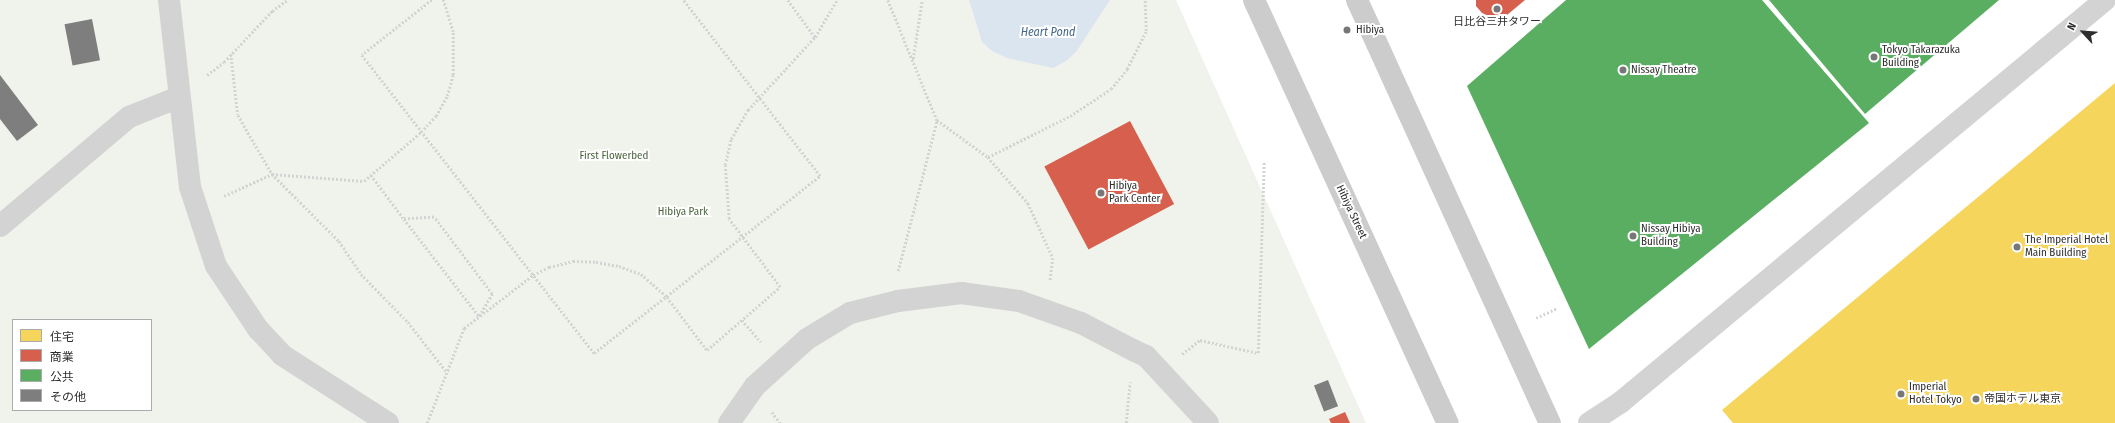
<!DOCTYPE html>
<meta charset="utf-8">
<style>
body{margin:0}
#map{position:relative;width:2115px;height:423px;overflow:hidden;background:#fff;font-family:"Fira Sans Condensed","Noto Sans JP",sans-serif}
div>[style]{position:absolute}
.green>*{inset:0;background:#f0f3ec}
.water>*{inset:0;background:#dbe5ef}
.homes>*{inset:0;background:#f6d55c}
.shops>*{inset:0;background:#d6604d;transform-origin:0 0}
.public>*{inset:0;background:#5aae61}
.building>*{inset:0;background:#7e7e7e;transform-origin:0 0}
.path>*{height:2.5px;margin-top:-1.25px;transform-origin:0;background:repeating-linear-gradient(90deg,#d3d3d3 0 2px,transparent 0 4px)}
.pedestrian>*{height:22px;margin:-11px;padding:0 11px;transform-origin:11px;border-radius:11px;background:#d3d3d3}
.tertiary>*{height:22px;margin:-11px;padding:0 11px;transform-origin:11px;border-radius:11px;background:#d3d3d3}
.secondary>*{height:22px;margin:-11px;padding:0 11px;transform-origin:11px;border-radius:11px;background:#ccc}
.dots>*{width:11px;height:11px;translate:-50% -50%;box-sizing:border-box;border:2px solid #fff;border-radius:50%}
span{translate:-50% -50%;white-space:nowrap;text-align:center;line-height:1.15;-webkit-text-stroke:4px #fff;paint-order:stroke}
.poi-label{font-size:11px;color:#2e2e2e}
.left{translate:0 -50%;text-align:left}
.park-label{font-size:11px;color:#4e6640}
.street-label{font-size:11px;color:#2e2e2e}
.water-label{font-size:12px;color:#446789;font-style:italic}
.legend{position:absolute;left:12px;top:319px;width:140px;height:92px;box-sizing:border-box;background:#fff;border:1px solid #ababab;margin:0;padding:5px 7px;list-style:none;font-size:12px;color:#2e2e2e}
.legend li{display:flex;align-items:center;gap:8px;height:20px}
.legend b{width:20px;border:1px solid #ababab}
.north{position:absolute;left:2063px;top:12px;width:40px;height:40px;-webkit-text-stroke:3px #fff;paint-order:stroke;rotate:296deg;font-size:11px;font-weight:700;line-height:16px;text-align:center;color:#2e2e2e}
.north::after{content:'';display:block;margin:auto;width:14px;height:18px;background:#2e2e2e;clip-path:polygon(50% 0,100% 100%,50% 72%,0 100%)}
</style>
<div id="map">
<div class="green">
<i style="clip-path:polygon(evenodd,0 0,1176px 0,1366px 423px,0 423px,0 0,13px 320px,151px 320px,151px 410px,13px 410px,13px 320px)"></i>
</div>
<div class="water">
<i style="clip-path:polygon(969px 0,1110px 0,1076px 52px,1066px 61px,1053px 68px,1007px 58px,992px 51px,982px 42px)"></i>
</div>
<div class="homes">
<i style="clip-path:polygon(2115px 83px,2115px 423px,1733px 423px,1722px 410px)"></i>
</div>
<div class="shops">
<i style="clip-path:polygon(1476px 0,1525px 0,1507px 15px,1493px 18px,1482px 13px,1476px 6px)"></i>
<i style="left:1130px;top:121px;width:94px;height:97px;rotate:62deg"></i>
<i style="clip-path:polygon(1345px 412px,1350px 423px,1331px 423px,1329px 419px)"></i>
</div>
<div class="public">
<i style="clip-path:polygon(1566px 0,1762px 0,1869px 123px,1589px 349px,1467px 86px)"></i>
<i style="clip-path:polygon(1769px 0,1999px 0,1865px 114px)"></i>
</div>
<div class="building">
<i style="left:92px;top:19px;width:42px;height:28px;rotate:79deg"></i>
<i style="clip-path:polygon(0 75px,38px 125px,17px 141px,0 119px)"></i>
<i style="left:1328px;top:380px;width:28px;height:15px;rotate:69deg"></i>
</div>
<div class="path">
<i style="left:432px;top:0;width:89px;rotate:141.8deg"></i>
<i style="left:362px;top:55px;width:378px;rotate:52.1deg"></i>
<i style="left:594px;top:353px;width:287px;rotate:-38.1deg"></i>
<i style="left:820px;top:176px;width:223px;rotate:-127.9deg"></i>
<i style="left:788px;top:0;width:46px;rotate:53.9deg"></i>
<i style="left:888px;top:0;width:130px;rotate:67.8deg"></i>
<i style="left:937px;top:120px;width:63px;rotate:36deg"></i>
<i style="left:988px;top:157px;width:61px;rotate:49deg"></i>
<i style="left:1028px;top:203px;width:60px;rotate:65.6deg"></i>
<i style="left:1053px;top:258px;width:24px;rotate:97deg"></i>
<i style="left:231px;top:54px;width:61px;rotate:83.5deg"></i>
<i style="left:238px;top:115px;width:68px;rotate:60deg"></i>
<i style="left:272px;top:174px;width:95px;rotate:45deg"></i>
<i style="left:339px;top:241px;width:40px;rotate:56deg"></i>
<i style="left:361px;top:274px;width:67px;rotate:45.6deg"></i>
<i style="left:408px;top:322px;width:62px;rotate:52.2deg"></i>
<i style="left:913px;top:59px;width:60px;rotate:-81.3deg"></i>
<i style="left:207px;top:75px;width:21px;rotate:-37deg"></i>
<i style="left:224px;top:62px;width:70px;rotate:-46.7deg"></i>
<i style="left:272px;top:11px;width:19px;rotate:-36deg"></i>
<i style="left:988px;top:157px;width:92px;rotate:-26.6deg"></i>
<i style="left:1070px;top:116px;width:49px;rotate:-33.4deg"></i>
<i style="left:1111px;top:89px;width:26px;rotate:-51deg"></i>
<i style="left:1127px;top:69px;width:42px;rotate:-63.4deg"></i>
<i style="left:1146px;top:31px;width:31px;rotate:-92deg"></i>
<i style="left:371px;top:175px;width:55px;rotate:53.1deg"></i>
<i style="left:404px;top:219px;width:123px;rotate:52.3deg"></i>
<i style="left:479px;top:316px;width:26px;rotate:-59deg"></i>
<i style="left:492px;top:294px;width:96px;rotate:-127deg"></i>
<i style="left:434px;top:217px;width:30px;rotate:176deg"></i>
<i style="left:224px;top:196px;width:53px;rotate:-24.6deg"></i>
<i style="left:272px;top:174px;width:92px;rotate:4.4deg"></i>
<i style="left:364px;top:181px;width:75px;rotate:-40.7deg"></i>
<i style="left:421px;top:132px;width:22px;rotate:-47deg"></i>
<i style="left:436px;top:116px;width:23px;rotate:-61deg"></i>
<i style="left:447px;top:96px;width:22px;rotate:-74deg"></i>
<i style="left:453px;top:75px;width:43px;rotate:-90deg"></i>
<i style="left:453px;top:32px;width:34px;rotate:-107deg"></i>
<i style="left:898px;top:271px;width:156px;rotate:-75.5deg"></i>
<i style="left:1536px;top:318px;width:23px;rotate:-25deg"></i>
<i style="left:742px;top:320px;width:29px;rotate:49deg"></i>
<i style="left:1182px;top:354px;width:23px;rotate:-38deg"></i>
<i style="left:1200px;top:340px;width:59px;rotate:12.6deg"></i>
<i style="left:1258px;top:353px;width:192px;rotate:-88.2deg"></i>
<i style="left:772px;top:412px;width:14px;rotate:54deg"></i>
<i style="left:427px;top:423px;width:102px;rotate:-68.7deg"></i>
<i style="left:464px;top:328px;width:87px;rotate:-37.5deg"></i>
<i style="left:533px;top:275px;width:18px;rotate:-27deg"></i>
<i style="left:549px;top:267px;width:25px;rotate:-14deg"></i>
<i style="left:573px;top:261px;width:23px;rotate:2deg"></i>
<i style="left:596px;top:262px;width:23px;rotate:10deg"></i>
<i style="left:619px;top:266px;width:23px;rotate:20deg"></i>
<i style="left:641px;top:274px;width:35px;rotate:41deg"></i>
<i style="left:667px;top:297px;width:66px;rotate:53deg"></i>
<i style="left:707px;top:350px;width:96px;rotate:-40.8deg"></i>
<i style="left:780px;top:287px;width:85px;rotate:-126.9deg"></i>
<i style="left:729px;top:219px;width:54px;rotate:-94.2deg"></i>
<i style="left:725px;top:165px;width:27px;rotate:-77deg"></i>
<i style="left:731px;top:139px;width:34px;rotate:-60deg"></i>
<i style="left:748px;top:110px;width:99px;rotate:-47.5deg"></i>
<i style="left:815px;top:37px;width:43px;rotate:-59.3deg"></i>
<i style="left:1126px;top:423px;width:41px;rotate:-84.4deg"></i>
</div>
<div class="pedestrian">
<i style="left:169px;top:0;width:188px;rotate:83.6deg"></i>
<i style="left:190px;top:187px;width:83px;rotate:71.8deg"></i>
<i style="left:216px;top:266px;width:76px;rotate:56.3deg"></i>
<i style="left:258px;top:329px;width:35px;rotate:47deg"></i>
<i style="left:282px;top:355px;width:126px;rotate:32.7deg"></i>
<i style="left:0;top:226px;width:169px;rotate:-40.2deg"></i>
<i style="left:129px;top:117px;width:54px;rotate:-21.8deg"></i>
<i style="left:729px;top:423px;width:45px;rotate:-54.9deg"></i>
<i style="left:755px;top:386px;width:70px;rotate:-42.1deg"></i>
<i style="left:807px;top:339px;width:50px;rotate:-31.2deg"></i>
<i style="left:850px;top:313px;width:49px;rotate:-14deg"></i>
<i style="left:898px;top:301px;width:64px;rotate:-7.2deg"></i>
<i style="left:961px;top:293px;width:59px;rotate:7.9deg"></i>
<i style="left:1019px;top:301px;width:66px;rotate:19.5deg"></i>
<i style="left:1081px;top:323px;width:59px;rotate:27.4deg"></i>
<i style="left:1133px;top:350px;width:14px;rotate:25deg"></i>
<i style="left:1146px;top:356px;width:91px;rotate:47.2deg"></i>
</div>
<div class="tertiary">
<i style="left:1589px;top:423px;width:38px;rotate:-33deg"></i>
<i style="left:1621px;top:402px;width:629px;rotate:-39.71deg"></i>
</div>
<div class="secondary">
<i style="left:1254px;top:0;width:465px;rotate:65.4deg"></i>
<i style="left:1357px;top:0;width:465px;rotate:65.5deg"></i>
</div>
<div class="dots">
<i style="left:1497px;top:9px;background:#777"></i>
<i style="left:1347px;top:30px;background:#777"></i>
<i style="left:1874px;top:57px;background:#777"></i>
<i style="left:1623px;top:70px;background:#777"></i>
<i style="left:1101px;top:193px;background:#777"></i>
<i style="left:1633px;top:236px;background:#777"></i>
<i style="left:2017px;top:247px;background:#777"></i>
<i style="left:1901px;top:394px;background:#777"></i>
<i style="left:1976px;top:399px;background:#777"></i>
</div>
<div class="poi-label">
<span style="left:1497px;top:22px">日比谷三井タワー</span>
<span class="left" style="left:1356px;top:30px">Hibiya</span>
<span class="left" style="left:1882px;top:57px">Tokyo Takarazuka<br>Building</span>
<span class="left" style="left:1631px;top:70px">Nissay Theatre</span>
<span class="left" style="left:1109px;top:193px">Hibiya<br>Park Center</span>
<span class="left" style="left:1641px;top:236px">Nissay Hibiya<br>Building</span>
<span class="left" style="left:2025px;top:247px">The Imperial Hotel<br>Main Building</span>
<span class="left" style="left:1909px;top:394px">Imperial<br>Hotel Tokyo</span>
<span class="left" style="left:1984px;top:399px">帝国ホテル東京</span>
</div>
<div class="park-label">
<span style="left:614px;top:156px">First Flowerbed</span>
<span style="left:683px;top:212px">Hibiya Park</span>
</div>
<div class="street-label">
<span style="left:1351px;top:212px;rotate:65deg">Hibiya Street</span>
</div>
<div class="water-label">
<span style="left:1048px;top:33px">Heart Pond</span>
</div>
<ul class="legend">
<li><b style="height:11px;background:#f6d55c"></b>住宅</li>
<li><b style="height:11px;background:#d6604d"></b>商業</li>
<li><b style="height:11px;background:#5aae61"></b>公共</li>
<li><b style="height:11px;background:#7e7e7e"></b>その他</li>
</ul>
<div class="north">N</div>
</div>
